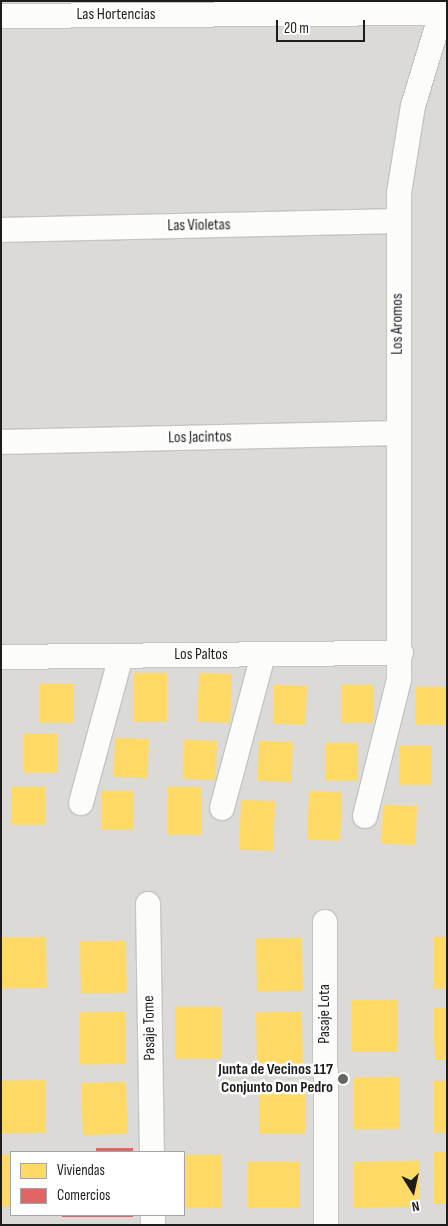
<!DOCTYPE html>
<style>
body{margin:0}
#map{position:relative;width:448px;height:1226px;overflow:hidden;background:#ecebe5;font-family:"Sofia Sans Condensed",sans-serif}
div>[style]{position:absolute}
.residential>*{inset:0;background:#dbdad7}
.homes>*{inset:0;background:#ffd966;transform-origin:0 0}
.shops>*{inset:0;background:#e06666;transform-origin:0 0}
.roads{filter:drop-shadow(1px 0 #c4c4c1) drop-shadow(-1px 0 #c4c4c1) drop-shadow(0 1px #c4c4c1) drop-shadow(0 -1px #c4c4c1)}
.minor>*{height:24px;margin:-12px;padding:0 12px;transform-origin:12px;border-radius:12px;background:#fcfcfb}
.dots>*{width:14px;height:14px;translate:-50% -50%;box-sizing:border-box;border:2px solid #fff;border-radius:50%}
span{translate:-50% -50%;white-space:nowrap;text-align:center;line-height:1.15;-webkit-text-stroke:5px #fff;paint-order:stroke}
.street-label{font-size:16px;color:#1d1d1d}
.poi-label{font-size:16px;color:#1d1d1d;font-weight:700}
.right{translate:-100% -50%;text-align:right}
.frame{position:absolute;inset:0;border:2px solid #1d1d1d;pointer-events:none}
.legend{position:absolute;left:10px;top:1151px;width:175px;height:65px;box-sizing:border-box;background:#fff;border:1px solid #a5a5a5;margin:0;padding:6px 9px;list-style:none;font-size:15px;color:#1d1d1d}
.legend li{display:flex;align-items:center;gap:10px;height:25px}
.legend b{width:25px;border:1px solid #a5a5a5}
.north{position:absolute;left:388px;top:1166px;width:50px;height:50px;-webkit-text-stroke:4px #fff;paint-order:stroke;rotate:170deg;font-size:14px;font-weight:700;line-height:20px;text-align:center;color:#1d1d1d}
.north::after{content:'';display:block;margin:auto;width:18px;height:22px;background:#1d1d1d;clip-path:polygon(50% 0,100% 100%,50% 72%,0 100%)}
.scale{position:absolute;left:276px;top:20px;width:89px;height:22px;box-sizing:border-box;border:2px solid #1d1d1d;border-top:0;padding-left:6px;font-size:15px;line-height:18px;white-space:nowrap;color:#1d1d1d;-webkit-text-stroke:4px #fff;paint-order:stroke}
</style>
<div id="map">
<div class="residential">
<i style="clip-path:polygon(evenodd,1px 1px,447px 1px,447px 1225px,1px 1225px,1px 1px,11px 1152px,184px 1152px,184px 1215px,11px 1215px,11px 1152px)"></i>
</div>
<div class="homes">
<i style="left:133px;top:673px;width:34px;height:49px"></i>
<i style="left:199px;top:673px;width:33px;height:49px;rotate:2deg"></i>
<i style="left:40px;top:684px;width:34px;height:39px"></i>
<i style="left:274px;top:685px;width:33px;height:39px;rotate:2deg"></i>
<i style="left:341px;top:685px;width:33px;height:38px"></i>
<i style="left:415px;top:687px;width:32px;height:38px"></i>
<i style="left:24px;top:734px;width:34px;height:39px"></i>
<i style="left:115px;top:738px;width:34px;height:39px;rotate:2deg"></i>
<i style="left:184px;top:740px;width:33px;height:39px;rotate:2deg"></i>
<i style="left:259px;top:741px;width:34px;height:40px;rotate:2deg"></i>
<i style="left:325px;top:743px;width:33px;height:38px"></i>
<i style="left:399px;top:746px;width:33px;height:39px"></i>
<i style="left:11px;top:787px;width:34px;height:38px"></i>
<i style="left:168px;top:787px;width:33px;height:48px"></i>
<i style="left:101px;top:791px;width:33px;height:39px"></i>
<i style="left:309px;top:791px;width:33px;height:49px;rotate:2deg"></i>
<i style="left:241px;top:800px;width:34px;height:50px;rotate:2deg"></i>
<i style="left:383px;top:805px;width:34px;height:39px;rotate:2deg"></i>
<i style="left:46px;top:937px;width:51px;height:45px;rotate:89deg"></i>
<i style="left:447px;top:937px;width:52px;height:14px;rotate:90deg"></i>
<i style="left:302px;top:938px;width:53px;height:46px;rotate:89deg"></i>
<i style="left:126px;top:941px;width:52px;height:46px;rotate:89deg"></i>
<i style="left:398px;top:1000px;width:52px;height:46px;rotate:90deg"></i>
<i style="left:221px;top:1007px;width:52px;height:46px;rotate:90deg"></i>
<i style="clip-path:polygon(433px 1008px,447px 1008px,447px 1060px,435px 1060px)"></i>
<i style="left:125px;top:1012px;width:52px;height:46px;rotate:89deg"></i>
<i style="left:302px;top:1012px;width:52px;height:46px;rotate:89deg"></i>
<i style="left:399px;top:1077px;width:52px;height:46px;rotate:89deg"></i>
<i style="left:45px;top:1080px;width:53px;height:44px;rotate:89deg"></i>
<i style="left:447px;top:1081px;width:52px;height:13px;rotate:90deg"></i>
<i style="left:126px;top:1082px;width:52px;height:45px;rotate:88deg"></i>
<i style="left:305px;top:1082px;width:52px;height:46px;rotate:90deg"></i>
<i style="left:434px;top:1152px;width:13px;height:52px"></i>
<i style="left:11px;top:1155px;width:52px;height:10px;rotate:90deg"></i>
<i style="left:184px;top:1155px;width:38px;height:53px"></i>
<i style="left:419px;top:1161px;width:46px;height:66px;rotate:89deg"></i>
<i style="left:300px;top:1162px;width:46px;height:52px;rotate:90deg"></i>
</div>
<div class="shops">
<i style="left:96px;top:1148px;width:37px;height:4px"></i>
<i style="left:62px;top:1215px;width:71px;height:2px"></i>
</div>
<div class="roads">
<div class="minor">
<i style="left:1px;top:16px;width:440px;rotate:-0.4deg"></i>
<i style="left:1px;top:230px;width:397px;rotate:-1.3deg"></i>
<i style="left:1px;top:442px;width:397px;rotate:-1.3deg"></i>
<i style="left:1px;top:657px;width:400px;rotate:-0.6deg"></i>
<i style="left:81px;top:803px;width:152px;rotate:-74.8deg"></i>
<i style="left:222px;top:808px;width:158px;rotate:-75deg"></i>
<i style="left:365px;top:816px;width:140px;rotate:-76deg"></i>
<i style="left:399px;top:680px;width:487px;rotate:-90deg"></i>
<i style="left:399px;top:193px;width:88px;rotate:-80.9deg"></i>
<i style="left:413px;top:106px;width:110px;rotate:-73.1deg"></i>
<i style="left:148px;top:904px;width:248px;rotate:89.1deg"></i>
<i style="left:325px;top:922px;width:303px;rotate:89.8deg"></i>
<i style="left:153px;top:1215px;width:10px;rotate:90deg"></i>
</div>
</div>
<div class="dots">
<i style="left:343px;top:1079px;background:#656563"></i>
</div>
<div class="street-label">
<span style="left:116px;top:15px">Las Hortencias</span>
<span style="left:199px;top:226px;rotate:-1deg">Las Violetas</span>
<span style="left:398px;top:324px;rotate:-90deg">Los Aromos</span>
<span style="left:200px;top:438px;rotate:-1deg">Los Jacintos</span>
<span style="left:201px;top:655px">Los Paltos</span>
<span style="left:325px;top:1014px;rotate:-90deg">Pasaje Lota</span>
<span style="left:150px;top:1028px;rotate:-91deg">Pasaje Tome</span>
</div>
<div class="poi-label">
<span class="right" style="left:333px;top:1079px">Junta de Vecinos 117<br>Conjunto Don Pedro</span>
</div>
<div class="frame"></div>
<ul class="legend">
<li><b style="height:14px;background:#ffd966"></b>Viviendas</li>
<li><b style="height:14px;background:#e06666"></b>Comercios</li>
</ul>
<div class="north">N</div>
<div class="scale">20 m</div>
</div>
